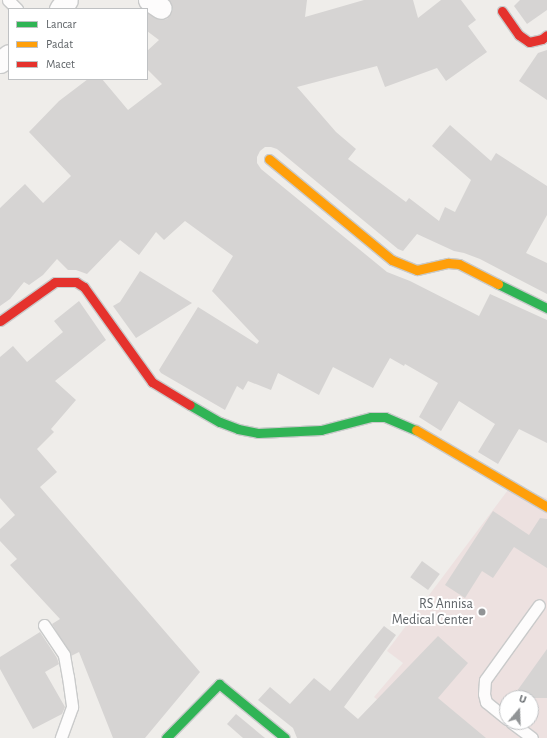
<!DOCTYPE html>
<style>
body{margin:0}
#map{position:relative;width:547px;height:738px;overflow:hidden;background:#efedea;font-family:"Alegreya Sans",sans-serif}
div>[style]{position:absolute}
.medical>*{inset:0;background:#ede1e0}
.building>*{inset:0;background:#d6d4d3;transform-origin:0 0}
.roads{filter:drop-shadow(1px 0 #c9caca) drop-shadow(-1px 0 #c9caca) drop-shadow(0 1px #c9caca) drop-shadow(0 -1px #c9caca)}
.lane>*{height:11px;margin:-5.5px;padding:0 5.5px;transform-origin:5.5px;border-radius:5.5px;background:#fdfcfc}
.street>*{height:21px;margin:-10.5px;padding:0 10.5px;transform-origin:10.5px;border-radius:10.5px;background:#fdfcfc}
.fast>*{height:9px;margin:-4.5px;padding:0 4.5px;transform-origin:4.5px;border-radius:4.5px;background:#30b455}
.slow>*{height:9px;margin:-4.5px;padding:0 4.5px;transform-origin:4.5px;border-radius:4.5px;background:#ff9f0a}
.jam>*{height:9px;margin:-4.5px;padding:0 4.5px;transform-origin:4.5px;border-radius:4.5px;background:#e5322d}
.dots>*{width:11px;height:11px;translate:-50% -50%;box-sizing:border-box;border:2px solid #fff;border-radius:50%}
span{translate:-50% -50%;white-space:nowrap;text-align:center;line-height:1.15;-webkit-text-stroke:4px #fff;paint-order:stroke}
.poi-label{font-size:14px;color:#5f6468}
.right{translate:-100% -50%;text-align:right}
.legend{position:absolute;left:8px;top:8px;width:140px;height:72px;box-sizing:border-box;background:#fff;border:1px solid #bfc1c3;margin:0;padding:5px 7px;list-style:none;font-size:12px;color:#5f6468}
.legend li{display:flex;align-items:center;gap:8px;height:20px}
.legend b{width:20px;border:1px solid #bfc1c3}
.north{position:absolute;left:499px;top:690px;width:40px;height:40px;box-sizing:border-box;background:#fff;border:1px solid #bfc1c3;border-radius:50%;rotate:19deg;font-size:11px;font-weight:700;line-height:16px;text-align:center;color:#5f6468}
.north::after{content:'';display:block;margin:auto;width:14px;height:18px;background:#919496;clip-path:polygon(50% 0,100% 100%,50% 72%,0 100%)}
</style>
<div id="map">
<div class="medical">
<i style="clip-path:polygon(evenodd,511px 486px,547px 498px,547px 738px,438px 738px,392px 712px,374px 697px,403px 663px,387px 651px,511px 486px,507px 698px,531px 698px,531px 722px,507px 722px,507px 698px)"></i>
</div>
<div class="building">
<i style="clip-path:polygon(169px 0,307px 0,305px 17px,364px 0,413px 0,418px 18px,441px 0,461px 0,476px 20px,468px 26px,487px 52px,446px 81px,437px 68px,385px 87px,377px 66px,297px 87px,336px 132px,356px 149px,348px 159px,406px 202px,409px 198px,439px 221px,445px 207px,455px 212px,471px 180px,432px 146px,450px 125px,491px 161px,496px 153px,547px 186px,547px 215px,526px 253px,547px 263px,547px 294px,480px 259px,464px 253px,454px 251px,417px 234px,403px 251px,398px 249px,277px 149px,271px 147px,265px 147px,260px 151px,257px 157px,257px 163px,261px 169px,387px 272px,410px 281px,479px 316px,490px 294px,547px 320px,547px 443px,519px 429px,498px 464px,478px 452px,495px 424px,459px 401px,441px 431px,419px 417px,438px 383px,405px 364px,404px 366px,390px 358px,373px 388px,333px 367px,319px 395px,278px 373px,271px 390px,248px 381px,243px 390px,237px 386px,225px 410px,161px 373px,159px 370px,198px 307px,257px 344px,259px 341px,212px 291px,233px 256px,185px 221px,164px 240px,156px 232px,139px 255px,120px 240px,87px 274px,76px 270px,68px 270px,57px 259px,43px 275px,29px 285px,24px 282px,10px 299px,0 306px,0 208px,25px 184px,43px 203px,71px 176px,29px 132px,59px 101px,88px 79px,102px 79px,128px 110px,162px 84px,147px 69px,147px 51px,159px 40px,147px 31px,147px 13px,160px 20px,167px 19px,171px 14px,173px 9px)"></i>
<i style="clip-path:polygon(520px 0,547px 0,547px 10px,527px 24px,514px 6px)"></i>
<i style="clip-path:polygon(547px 50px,547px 100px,519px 81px,538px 53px)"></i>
<i style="clip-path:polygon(140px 271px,192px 303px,136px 338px,113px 306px,120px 302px)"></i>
<i style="clip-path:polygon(79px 301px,106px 340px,55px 381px,76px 400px,51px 429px,54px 432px,37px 449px,57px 472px,40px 487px,200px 672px,145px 738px,113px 738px,79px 652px,71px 656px,52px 624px,60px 619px,10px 565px,17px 559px,0 541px,0 529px,15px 515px,0 498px,0 357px,13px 346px,27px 362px,63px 332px,54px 321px)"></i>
<i style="clip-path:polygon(493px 511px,529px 535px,540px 518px,547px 519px,547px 568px,514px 547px,493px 578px,482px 571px,465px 598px,445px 585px)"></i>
<i style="left:422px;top:561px;width:22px;height:20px;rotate:36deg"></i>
<i style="clip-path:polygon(384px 626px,396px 635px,344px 707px,358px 719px,438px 636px,468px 663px,438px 698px,486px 738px,297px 738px,293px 728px,258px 700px,270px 687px,290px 704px,314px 678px,330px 691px)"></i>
<i style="clip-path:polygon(40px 632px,57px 658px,59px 664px,45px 672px,65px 707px,62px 714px,33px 729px,0 669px,0 657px)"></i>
<i style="clip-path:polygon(547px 649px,547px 698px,512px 698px)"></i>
<i style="clip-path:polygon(236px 714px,265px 738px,243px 738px,227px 724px)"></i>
</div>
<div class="roads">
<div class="lane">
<i style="left:8px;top:0;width:13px;rotate:45deg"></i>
<i style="left:44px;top:625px;width:36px;rotate:56deg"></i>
<i style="left:64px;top:655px;width:22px;rotate:80deg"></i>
<i style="left:68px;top:677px;width:30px;rotate:82deg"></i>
<i style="left:72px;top:707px;width:33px;rotate:110deg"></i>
<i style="left:507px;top:719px;width:27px;rotate:-141deg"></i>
<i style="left:486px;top:702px;width:8px;rotate:-104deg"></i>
<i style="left:484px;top:694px;width:14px;rotate:-86deg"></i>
<i style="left:485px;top:680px;width:92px;rotate:-54.2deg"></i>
<i style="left:511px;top:722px;width:26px;rotate:37deg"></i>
</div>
<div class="street">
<i style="left:149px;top:0;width:14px;rotate:34deg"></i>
<i style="left:60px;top:9px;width:11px;rotate:-52deg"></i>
<i style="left:0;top:62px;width:11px;rotate:-38deg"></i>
</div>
<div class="fast">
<i style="left:498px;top:284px;width:55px;rotate:26.1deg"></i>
<i style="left:190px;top:405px;width:34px;rotate:30deg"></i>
<i style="left:220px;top:422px;width:19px;rotate:21deg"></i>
<i style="left:238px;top:429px;width:20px;rotate:11deg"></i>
<i style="left:258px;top:433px;width:63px;rotate:-2.7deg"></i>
<i style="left:321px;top:430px;width:52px;rotate:-14.6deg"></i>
<i style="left:371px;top:417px;width:14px"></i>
<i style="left:385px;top:417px;width:34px;rotate:23deg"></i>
<i style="left:166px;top:738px;width:76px;rotate:-45.5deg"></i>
<i style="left:219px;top:684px;width:85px;rotate:39.3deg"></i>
</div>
<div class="slow">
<i style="left:269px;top:159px;width:159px;rotate:39.4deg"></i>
<i style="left:392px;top:260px;width:27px;rotate:22deg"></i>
<i style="left:417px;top:270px;width:32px;rotate:-13deg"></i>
<i style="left:448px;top:263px;width:11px;rotate:5deg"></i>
<i style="left:459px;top:264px;width:44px;rotate:27.1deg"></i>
<i style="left:416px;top:430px;width:152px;rotate:30.4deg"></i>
</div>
<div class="jam">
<i style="left:502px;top:11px;width:29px;rotate:55deg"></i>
<i style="left:519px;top:35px;width:12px;rotate:35deg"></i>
<i style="left:529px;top:42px;width:13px;rotate:-13deg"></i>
<i style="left:542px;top:39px;width:6px;rotate:-39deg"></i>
<i style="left:0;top:321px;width:67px;rotate:-35.3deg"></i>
<i style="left:55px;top:282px;width:21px"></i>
<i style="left:76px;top:282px;width:9px;rotate:32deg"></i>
<i style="left:84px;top:287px;width:117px;rotate:54.4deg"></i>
<i style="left:152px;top:382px;width:44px;rotate:31.2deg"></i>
</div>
</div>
<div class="dots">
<i style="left:482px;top:612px;background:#919496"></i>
</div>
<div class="poi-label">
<span class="right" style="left:473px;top:612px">RS Annisa<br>Medical Center</span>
</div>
<ul class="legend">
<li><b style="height:5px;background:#30b455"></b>Lancar</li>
<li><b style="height:5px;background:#ff9f0a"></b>Padat</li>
<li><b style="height:5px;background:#e5322d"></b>Macet</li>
</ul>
<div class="north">U</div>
</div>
